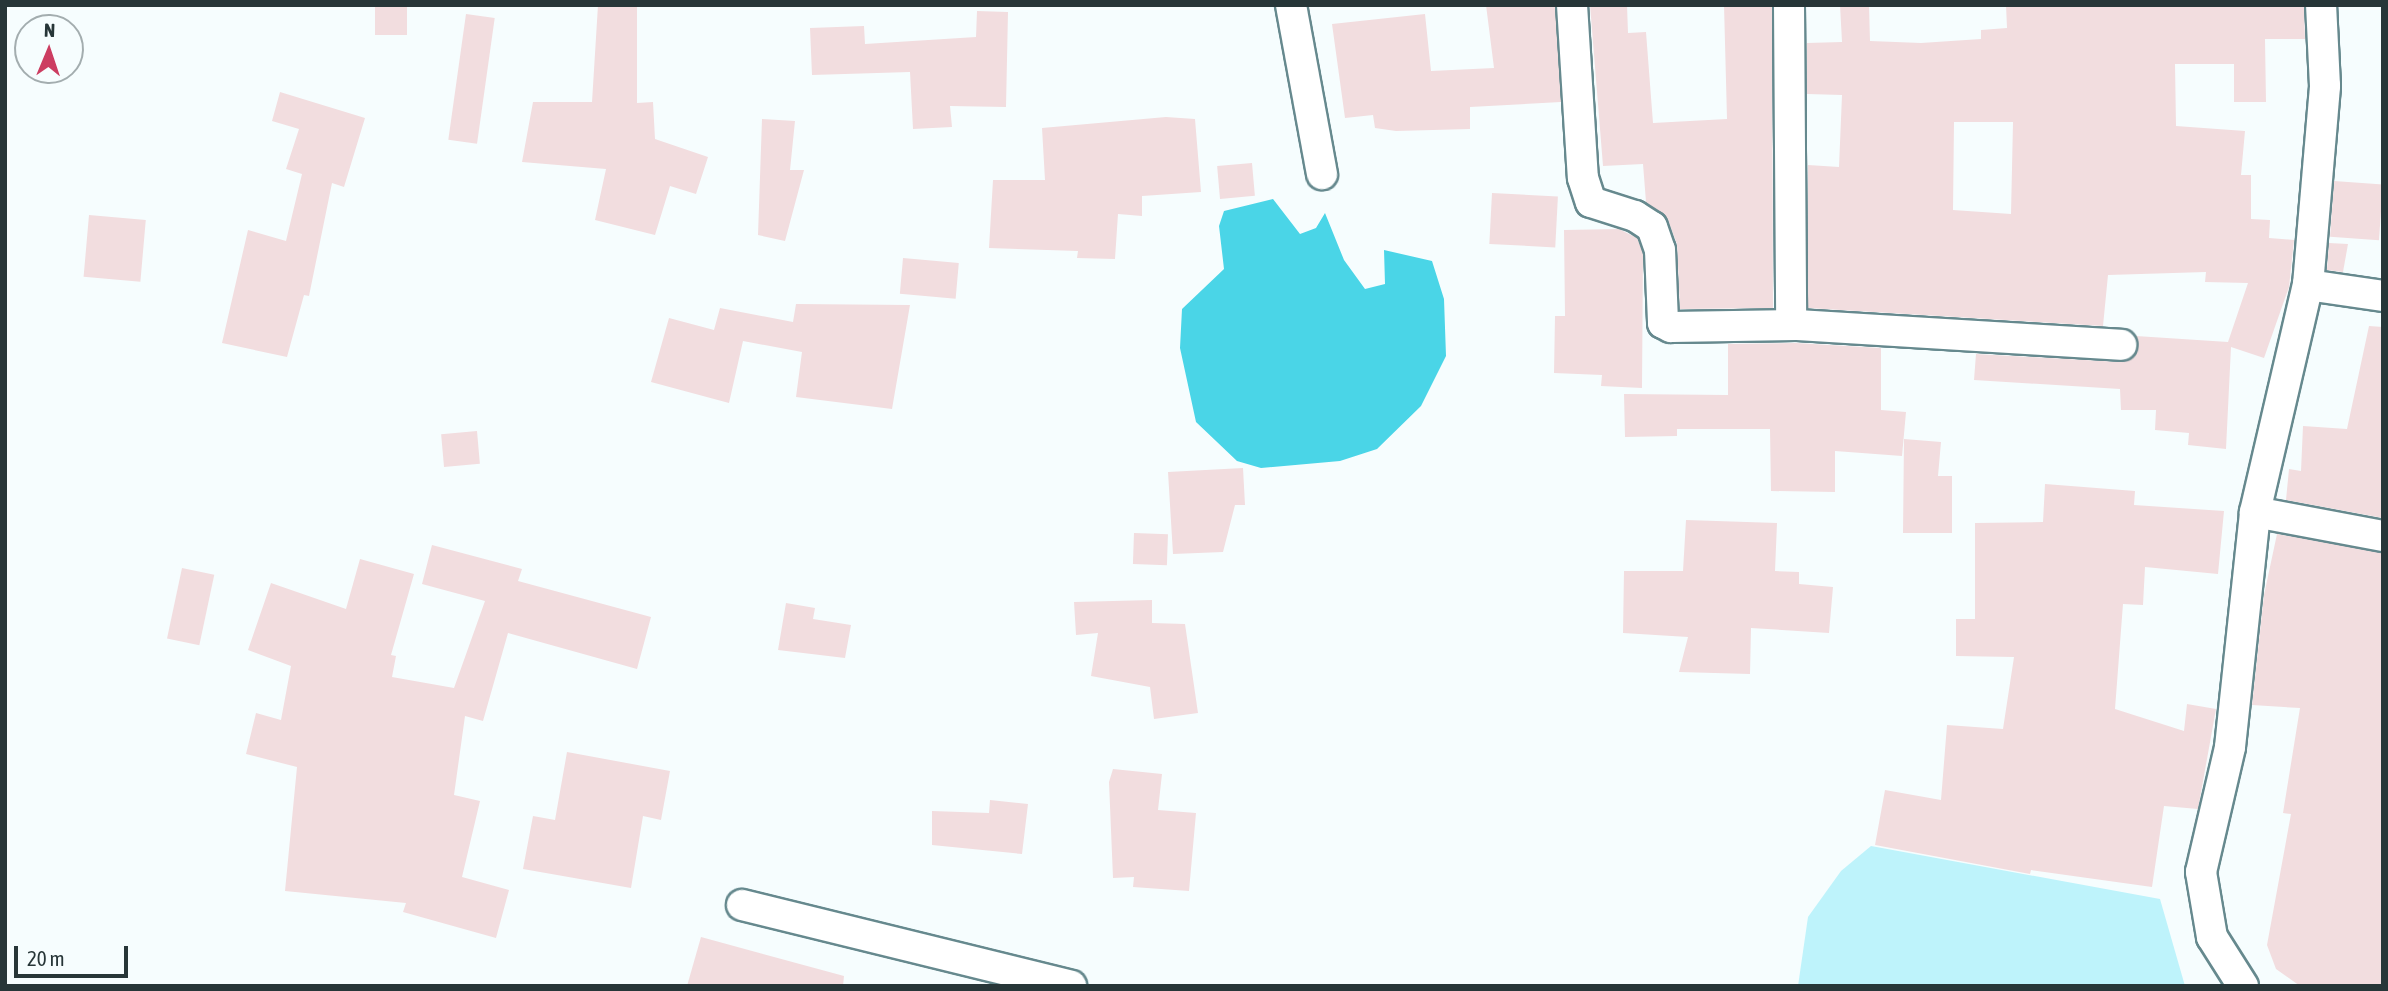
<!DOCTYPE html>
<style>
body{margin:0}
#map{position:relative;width:2388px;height:991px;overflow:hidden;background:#f6fdfe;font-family:"Asap Condensed",sans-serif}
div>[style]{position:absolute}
.green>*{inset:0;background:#bef3fb}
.water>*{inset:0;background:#4ad5e7}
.building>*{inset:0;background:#f2dddf;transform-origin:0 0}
.roads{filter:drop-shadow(2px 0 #66898e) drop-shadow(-2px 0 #66898e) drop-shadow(0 2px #66898e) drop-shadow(0 -2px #66898e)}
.minor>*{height:30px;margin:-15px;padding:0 15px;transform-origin:15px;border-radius:15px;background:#fff}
span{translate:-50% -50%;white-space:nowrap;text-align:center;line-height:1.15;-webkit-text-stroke:5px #f6fdfe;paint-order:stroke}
.frame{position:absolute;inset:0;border:7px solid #273638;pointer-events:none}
.north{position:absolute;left:14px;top:14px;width:70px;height:70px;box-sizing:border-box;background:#f6fdfe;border:2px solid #a3adaf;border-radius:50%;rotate:2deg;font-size:19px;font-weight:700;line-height:28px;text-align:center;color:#273638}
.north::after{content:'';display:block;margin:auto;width:24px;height:32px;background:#cc3d61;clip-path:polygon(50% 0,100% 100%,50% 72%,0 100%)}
.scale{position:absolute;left:14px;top:946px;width:114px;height:32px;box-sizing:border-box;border:4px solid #273638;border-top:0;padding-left:9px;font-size:21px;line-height:24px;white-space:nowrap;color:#273638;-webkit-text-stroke:5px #f6fdfe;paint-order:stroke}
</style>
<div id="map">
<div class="green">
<i style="clip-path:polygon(1871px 846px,2160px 899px,2185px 986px,1798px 986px,1808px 917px,1841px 871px)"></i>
</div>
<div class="water">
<i style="clip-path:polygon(1273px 199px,1300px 234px,1316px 228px,1325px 213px,1344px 260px,1365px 289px,1385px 284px,1384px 250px,1432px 261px,1444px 299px,1446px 356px,1421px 406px,1377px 449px,1340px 461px,1261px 468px,1237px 461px,1196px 422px,1180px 348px,1182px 309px,1224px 269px,1219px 226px,1224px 211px)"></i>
</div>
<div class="building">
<i style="left:375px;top:5px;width:32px;height:30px"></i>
<i style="clip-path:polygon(598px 5px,637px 5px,637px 103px,653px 102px,655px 139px,708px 157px,696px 194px,670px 186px,655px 235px,595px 220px,606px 169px,522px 162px,533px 102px,592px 102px)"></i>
<i style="clip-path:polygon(1486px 5px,1555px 5px,1561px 102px,1470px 107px,1470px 129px,1396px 131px,1375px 128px,1373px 115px,1345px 118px,1332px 24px,1425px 14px,1431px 71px,1494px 68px)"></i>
<i style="clip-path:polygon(1590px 5px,1627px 5px,1628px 33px,1646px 32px,1653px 123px,1727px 119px,1724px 5px,1772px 5px,1773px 308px,1680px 309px,1677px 244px,1668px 220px,1646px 202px,1643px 164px,1603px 166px)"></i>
<i style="clip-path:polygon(evenodd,1840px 5px,1869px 5px,1870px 41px,1921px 43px,1981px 39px,1981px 30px,2007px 28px,2006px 5px,2304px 5px,2305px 39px,2265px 39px,2266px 102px,2234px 102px,2234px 64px,2175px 64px,2176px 126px,2245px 131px,2241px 175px,2251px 175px,2251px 219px,2270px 220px,2269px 238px,2294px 240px,2289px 287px,2264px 358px,2231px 347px,2226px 449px,2188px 445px,2189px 433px,2155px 430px,2156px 410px,2121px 410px,2120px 389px,1974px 380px,1976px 354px,2120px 362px,2136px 354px,2136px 336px,2228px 342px,2248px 283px,2205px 282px,2206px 272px,2108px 275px,2103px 326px,1808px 308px,1808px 165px,1839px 167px,1842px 95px,1807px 94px,1807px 43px,1842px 42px,1840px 5px,1954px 122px,2013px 122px,2011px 214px,1953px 210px,1954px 122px)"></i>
<i style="clip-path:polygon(977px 11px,1008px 12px,1006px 107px,950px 106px,952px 127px,913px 129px,910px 72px,812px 75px,810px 28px,864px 26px,865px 44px,976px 37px)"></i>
<i style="left:466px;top:14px;width:29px;height:127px;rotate:8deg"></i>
<i style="clip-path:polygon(280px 92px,365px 118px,344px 187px,332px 183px,309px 296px,304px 295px,287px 357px,222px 343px,248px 230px,286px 241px,302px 174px,286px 169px,299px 129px,272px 121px)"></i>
<i style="clip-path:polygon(1166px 117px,1195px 119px,1201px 192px,1142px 196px,1142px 216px,1118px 214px,1115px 259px,1077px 258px,1078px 251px,989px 248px,993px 180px,1045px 180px,1042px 128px)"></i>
<i style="clip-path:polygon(762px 119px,795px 121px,790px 170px,804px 170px,785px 241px,758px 235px)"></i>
<i style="left:1252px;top:163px;width:33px;height:35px;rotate:85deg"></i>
<i style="left:2334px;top:181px;width:49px;height:56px;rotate:4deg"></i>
<i style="left:1492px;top:193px;width:66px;height:51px;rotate:3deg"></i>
<i style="left:89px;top:215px;width:57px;height:62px;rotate:5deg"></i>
<i style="clip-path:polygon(1619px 229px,1637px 238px,1643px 253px,1642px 388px,1601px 386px,1602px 375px,1554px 373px,1555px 316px,1565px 316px,1564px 230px)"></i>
<i style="clip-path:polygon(2329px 243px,2348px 244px,2343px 272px,2327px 270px)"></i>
<i style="left:903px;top:258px;width:56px;height:36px;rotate:5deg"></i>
<i style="clip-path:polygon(796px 304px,910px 305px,892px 409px,796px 397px,802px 352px,743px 341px,729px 403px,651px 382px,669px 318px,714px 330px,720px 308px,793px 322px)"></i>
<i style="clip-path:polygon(2369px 326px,2383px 327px,2383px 518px,2286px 500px,2289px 469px,2301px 471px,2303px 426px,2347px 429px)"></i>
<i style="clip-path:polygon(1796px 343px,1881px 348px,1881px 410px,1906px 412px,1902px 456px,1835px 451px,1835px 492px,1771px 491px,1770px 429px,1677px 429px,1677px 436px,1625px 437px,1624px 394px,1728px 395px,1728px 344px)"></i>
<i style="left:477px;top:431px;width:33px;height:36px;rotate:85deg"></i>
<i style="clip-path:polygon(1904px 439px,1941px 442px,1938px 476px,1952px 476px,1952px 533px,1903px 533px)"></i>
<i style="clip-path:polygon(1243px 468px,1245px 505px,1235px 505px,1223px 552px,1173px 554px,1168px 472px)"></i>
<i style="clip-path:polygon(2045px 484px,2135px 491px,2134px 505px,2224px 511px,2218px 574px,2145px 567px,2143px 605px,2123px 604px,2115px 709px,2184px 731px,2187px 704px,2216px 709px,2198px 809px,2164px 806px,2152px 887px,2031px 870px,2030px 874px,1875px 845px,1885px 790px,1941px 800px,1947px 725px,2003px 729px,2014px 657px,1956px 656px,1956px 619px,1975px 619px,1975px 523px,2043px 522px)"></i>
<i style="clip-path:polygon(1686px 520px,1777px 523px,1775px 571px,1799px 572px,1799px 584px,1833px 587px,1829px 633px,1751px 628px,1750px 674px,1679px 672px,1688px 637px,1623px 633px,1624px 571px,1683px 571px)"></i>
<i style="left:1134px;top:533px;width:34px;height:31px;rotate:2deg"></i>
<i style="clip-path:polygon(2277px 534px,2383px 553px,2383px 986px,2300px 986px,2276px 969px,2267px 945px,2291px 814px,2283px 813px,2300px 708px,2252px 705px,2264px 595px)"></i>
<i style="clip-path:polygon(432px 545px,522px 569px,518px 581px,651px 617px,637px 669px,508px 633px,483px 721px,465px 716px,454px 795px,480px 801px,462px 877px,509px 890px,496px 938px,403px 912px,406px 903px,285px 891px,297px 767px,246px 754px,256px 713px,281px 720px,291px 666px,248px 650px,271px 583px,346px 609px,360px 559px,414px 574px,391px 655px,396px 656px,392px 677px,454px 688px,485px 601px,422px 584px)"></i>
<i style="left:182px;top:568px;width:33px;height:72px;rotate:12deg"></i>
<i style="clip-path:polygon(1152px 600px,1152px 623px,1185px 624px,1198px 713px,1154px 719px,1150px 687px,1091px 676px,1098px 633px,1076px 635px,1074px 602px)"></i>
<i style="clip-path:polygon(786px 603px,815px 608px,813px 619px,851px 625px,845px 658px,778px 650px)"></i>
<i style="clip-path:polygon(567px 752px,670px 771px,661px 820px,643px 816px,631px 888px,523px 869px,533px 816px,555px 820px)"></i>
<i style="clip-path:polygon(1113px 769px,1162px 774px,1158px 810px,1196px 813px,1189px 891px,1133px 887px,1134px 877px,1113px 878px,1109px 782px)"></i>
<i style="clip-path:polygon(990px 800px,1028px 804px,1022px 854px,932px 845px,932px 811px,989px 813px)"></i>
<i style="clip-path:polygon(701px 937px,844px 976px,843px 986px,687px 986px)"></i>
</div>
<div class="roads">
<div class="minor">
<i style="left:1291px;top:5px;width:172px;rotate:79.6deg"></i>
<i style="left:1572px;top:5px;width:173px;rotate:86.4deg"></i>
<i style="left:1583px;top:178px;width:25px;rotate:72deg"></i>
<i style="left:1591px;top:202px;width:46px;rotate:17.7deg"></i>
<i style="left:1635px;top:216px;width:20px;rotate:33deg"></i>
<i style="left:1652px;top:227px;width:24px;rotate:71deg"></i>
<i style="left:1660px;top:250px;width:73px;rotate:87.6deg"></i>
<i style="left:1663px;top:323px;width:9px;rotate:27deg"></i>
<i style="left:1671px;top:327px;width:125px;rotate:-0.9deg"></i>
<i style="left:1789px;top:5px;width:315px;rotate:89.6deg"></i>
<i style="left:1791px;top:320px;width:7px;rotate:45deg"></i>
<i style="left:1796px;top:325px;width:326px;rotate:3.5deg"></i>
<i style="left:2308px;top:285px;width:76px;rotate:8.3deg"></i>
<i style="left:2255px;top:512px;width:130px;rotate:10.6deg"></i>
<i style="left:742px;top:905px;width:339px;rotate:13.8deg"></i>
<i style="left:2243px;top:986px;width:58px;rotate:-122.3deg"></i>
<i style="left:2212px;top:937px;width:66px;rotate:-99.6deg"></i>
<i style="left:2201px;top:872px;width:128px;rotate:-76.9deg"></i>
<i style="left:2230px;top:747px;width:236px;rotate:-83.9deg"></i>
<i style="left:2255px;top:512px;width:233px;rotate:-76.9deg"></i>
<i style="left:2308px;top:285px;width:200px;rotate:-85.1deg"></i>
<i style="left:2325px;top:86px;width:81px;rotate:-92.8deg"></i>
</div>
</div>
<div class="frame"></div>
<div class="north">N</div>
<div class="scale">20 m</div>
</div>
